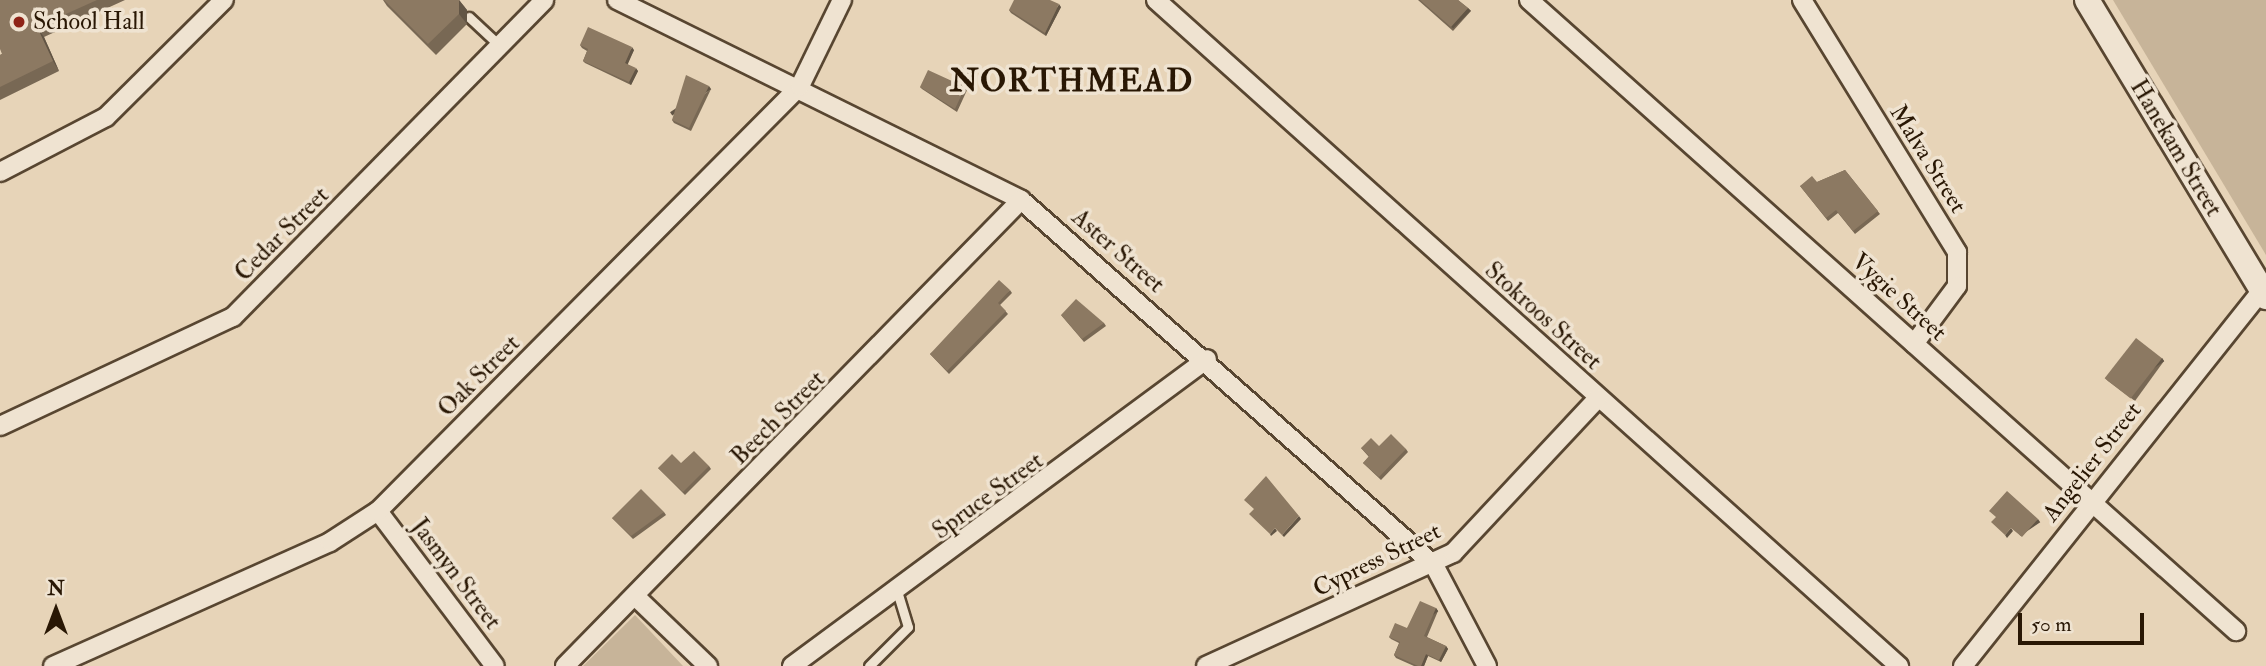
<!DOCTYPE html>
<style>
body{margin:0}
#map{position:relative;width:2266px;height:666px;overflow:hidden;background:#e7d4b8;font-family:"IM FELL Double Pica",serif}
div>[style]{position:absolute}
.green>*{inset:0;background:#c7b499}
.roads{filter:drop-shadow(2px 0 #584631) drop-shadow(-2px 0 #584631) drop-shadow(0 2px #584631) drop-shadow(0 -2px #584631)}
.lane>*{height:9px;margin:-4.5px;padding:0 4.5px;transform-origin:4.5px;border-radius:4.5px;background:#efe3d1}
.street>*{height:18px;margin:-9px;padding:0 9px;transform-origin:9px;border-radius:9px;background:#efe3d1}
.secondary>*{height:24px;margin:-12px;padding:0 12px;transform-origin:12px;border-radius:12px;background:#efe3d1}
.wall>*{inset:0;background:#786854}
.shaded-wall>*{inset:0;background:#625545;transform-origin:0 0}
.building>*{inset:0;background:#8c7962;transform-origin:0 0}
.dots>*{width:19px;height:19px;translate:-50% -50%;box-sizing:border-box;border:4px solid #efe3d1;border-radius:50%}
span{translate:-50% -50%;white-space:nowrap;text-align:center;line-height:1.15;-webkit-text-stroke:7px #efe3d1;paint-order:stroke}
.poi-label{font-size:24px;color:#291704}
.left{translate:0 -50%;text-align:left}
.street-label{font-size:24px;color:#291704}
.district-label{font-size:32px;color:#291704;font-weight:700;letter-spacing:2px}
.north{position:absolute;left:21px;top:575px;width:70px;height:70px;-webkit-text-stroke:5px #efe3d1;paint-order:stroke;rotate:0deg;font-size:19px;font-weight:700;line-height:28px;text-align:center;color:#291704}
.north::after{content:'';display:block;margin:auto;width:24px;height:32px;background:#291704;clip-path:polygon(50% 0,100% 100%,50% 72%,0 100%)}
.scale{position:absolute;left:2018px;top:613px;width:126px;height:32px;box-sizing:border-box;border:4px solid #291704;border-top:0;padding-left:9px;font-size:21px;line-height:24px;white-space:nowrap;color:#291704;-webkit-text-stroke:5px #efe3d1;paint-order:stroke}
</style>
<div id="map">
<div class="green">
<i style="clip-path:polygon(2113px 0,2266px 0,2266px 255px)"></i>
<i style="clip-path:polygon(635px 615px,683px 666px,583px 666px)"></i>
</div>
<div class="roads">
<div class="lane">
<i style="left:469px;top:17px;width:42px;rotate:43.1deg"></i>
<i style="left:869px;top:666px;width:55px;rotate:-45deg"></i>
<i style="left:908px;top:627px;width:37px;rotate:-107deg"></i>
</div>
<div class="street">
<i style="left:617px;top:0;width:451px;rotate:26.3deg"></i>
<i style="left:1021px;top:200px;width:551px;rotate:41.47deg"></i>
<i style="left:1434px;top:565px;width:114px;rotate:62.3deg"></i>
<i style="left:1156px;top:0;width:998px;rotate:41.87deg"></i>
<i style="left:1529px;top:0;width:948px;rotate:41.75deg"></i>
<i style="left:1802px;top:0;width:296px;rotate:58.4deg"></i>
<i style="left:1957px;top:252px;width:34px;rotate:90deg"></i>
<i style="left:1957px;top:286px;width:72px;rotate:126.6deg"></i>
<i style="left:0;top:172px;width:119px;rotate:-27.4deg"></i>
<i style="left:106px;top:117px;width:166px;rotate:-44.8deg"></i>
<i style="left:0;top:426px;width:257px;rotate:-25.1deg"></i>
<i style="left:233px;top:317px;width:444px;rotate:-45.5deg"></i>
<i style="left:378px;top:511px;width:194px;rotate:53deg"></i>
<i style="left:636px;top:597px;width:100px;rotate:43.8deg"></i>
<i style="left:53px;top:666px;width:303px;rotate:-24.1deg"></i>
<i style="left:330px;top:542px;width:57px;rotate:-32.9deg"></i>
<i style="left:378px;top:511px;width:599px;rotate:-45.2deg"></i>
<i style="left:800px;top:86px;width:96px;rotate:-64deg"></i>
<i style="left:565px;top:666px;width:652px;rotate:-45.62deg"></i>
<i style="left:792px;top:666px;width:516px;rotate:-36.49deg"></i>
<i style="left:1206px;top:666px;width:272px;rotate:-24.6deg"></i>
<i style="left:1453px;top:553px;width:212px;rotate:-46.9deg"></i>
<i style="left:1963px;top:666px;width:480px;rotate:-51.5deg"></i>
</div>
<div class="secondary">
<i style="left:2087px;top:0;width:347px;rotate:58.9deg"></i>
</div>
</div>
<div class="wall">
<i style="clip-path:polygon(0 0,125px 0,44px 37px,59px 71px,0 100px,0 55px,2px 54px)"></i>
<i style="clip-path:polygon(383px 0,459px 0,467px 10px,467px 24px,436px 55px,387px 6px)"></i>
<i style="clip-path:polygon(1418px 0,1458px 0,1468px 8px,1471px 11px,1453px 31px)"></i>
<i style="clip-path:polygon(1061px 7px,1046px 36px,1011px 13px,1009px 10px)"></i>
<i style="clip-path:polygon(580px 45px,634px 50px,627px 64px,638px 71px,631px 85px,585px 63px,583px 61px,587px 51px,582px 48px)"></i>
<i style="clip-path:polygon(972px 72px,974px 75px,957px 112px,922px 89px,920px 87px,952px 81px)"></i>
<i style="clip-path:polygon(711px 89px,691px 131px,674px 123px,672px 120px)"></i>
<i style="clip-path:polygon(1845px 170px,1880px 214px,1855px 234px,1838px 213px,1828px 221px,1800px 186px,1817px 182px)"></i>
<i style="clip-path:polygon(1010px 290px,1012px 293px,1000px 305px,1008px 314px,949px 374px,930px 354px)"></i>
<i style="clip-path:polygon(1061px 315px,1104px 323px,1106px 326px,1084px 342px)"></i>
<i style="clip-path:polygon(2162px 358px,2164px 361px,2135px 401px,2108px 381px,2106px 379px)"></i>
<i style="clip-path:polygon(1379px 446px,1406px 449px,1408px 452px,1381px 480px,1363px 463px,1369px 457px,1361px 448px)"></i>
<i style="clip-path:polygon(709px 466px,711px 469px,685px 495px,658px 468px)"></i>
<i style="clip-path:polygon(664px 512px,666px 515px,633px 539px,612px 518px)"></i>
<i style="clip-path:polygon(1436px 608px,1438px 611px,1427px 637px,1446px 646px,1448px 649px,1441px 662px,1428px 656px,1424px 666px,1414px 666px,1396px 658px,1394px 655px,1399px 643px,1391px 639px,1389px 637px,1407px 628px)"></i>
</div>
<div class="shaded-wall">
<i style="clip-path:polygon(459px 0,467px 10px,467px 24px,459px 14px)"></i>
<i style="clip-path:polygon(1059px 4px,1061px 7px,1046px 36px,1045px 33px)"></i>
<i style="left:1468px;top:8px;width:4px;height:25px;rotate:45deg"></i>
<i style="clip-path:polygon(37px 27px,44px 37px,59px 71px,53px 61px)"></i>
<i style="clip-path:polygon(632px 47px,634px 50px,627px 66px,625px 63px)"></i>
<i style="clip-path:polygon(636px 68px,638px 71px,631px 85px,629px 82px)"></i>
<i style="left:972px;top:72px;width:4px;height:41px;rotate:56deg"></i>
<i style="left:709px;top:86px;width:4px;height:47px;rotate:56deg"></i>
<i style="left:2162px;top:358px;width:4px;height:49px;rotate:56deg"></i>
<i style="clip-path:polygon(1299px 516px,1301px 519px,1284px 537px,1282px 535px)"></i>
<i style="left:2038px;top:519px;width:4px;height:24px;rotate:56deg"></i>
<i style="clip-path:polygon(1275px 528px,1277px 531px,1271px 536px,1270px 534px)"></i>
<i style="clip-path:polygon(2011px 528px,2013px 531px,2007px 538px,2005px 535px)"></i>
<i style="left:1436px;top:608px;width:4px;height:30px;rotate:56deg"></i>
<i style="clip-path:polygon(1446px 646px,1448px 649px,1441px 662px,1439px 660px)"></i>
<i style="clip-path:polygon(1426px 654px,1428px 656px,1424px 666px,1421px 666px)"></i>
</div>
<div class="building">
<i style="clip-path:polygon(0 0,97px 0,37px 27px,53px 61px,0 87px,0 55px,2px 54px,0 49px)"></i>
<i style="clip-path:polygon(384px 0,459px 0,459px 14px,428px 44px)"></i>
<i style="clip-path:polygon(1014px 0,1050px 0,1059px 4px,1045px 33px,1009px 10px)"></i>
<i style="clip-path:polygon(1420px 0,1458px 0,1468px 8px,1451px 27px)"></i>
<i style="clip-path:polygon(588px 27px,632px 47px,625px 63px,636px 68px,629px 82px,583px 61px,588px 49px,580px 45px)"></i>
<i style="clip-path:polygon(958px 66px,972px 72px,955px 109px,920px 87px,928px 70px,952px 81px)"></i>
<i style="clip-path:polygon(686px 75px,709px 86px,689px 128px,672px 120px)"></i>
<i style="clip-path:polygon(1845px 170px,1878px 211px,1853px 231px,1836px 210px,1826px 218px,1800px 186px,1812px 176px,1817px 182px)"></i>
<i style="clip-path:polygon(999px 280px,1010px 290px,998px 303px,1006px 311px,947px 371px,930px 354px)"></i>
<i style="clip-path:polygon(1076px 299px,1104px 323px,1082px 339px,1061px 315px)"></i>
<i style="left:2136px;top:338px;width:33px;height:51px;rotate:38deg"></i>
<i style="clip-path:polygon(1391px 434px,1406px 449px,1379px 477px,1363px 463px,1369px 456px,1361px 448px,1371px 438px,1379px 446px)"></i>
<i style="clip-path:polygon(694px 451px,709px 466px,683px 492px,658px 468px,672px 454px,681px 463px)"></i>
<i style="clip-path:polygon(1266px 476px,1299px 516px,1282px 535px,1275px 528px,1270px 534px,1249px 514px,1254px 509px,1244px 500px)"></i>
<i style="clip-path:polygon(641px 489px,664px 512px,631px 536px,612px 518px)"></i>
<i style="clip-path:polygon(2007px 491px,2038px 519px,2022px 537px,2011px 528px,2005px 535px,1991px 522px,1996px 517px,1989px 511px)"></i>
<i style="clip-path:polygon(1420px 601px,1436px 608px,1424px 636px,1446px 646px,1439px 660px,1426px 654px,1421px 666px,1418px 666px,1394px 655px,1400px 642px,1389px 637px,1395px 623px,1407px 628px)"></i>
</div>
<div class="dots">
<i style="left:19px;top:22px;background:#8f2418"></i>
</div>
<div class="poi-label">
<span class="left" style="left:33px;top:22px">School Hall</span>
</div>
<div class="street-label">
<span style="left:2176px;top:148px;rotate:59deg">Hanekam Street</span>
<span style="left:1928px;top:159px;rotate:58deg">Malva Street</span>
<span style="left:282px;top:234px;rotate:-45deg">Cedar Street</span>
<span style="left:1118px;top:251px;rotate:41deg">Aster Street</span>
<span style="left:1899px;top:297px;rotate:42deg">Vygie Street</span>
<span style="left:1543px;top:316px;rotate:42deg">Stokroos Street</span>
<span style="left:479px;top:376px;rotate:-45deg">Oak Street</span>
<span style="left:778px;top:418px;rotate:-45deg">Beech Street</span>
<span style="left:2092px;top:462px;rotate:-52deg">Angelier Street</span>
<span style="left:988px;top:496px;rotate:-36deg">Spruce Street</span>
<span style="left:1377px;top:560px;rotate:-26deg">Cypress Street</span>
<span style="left:456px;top:574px;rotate:53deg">Jasmyn Street</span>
</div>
<div class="district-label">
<span style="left:1072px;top:81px">NORTHMEAD</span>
</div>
<div class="north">N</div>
<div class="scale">50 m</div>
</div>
